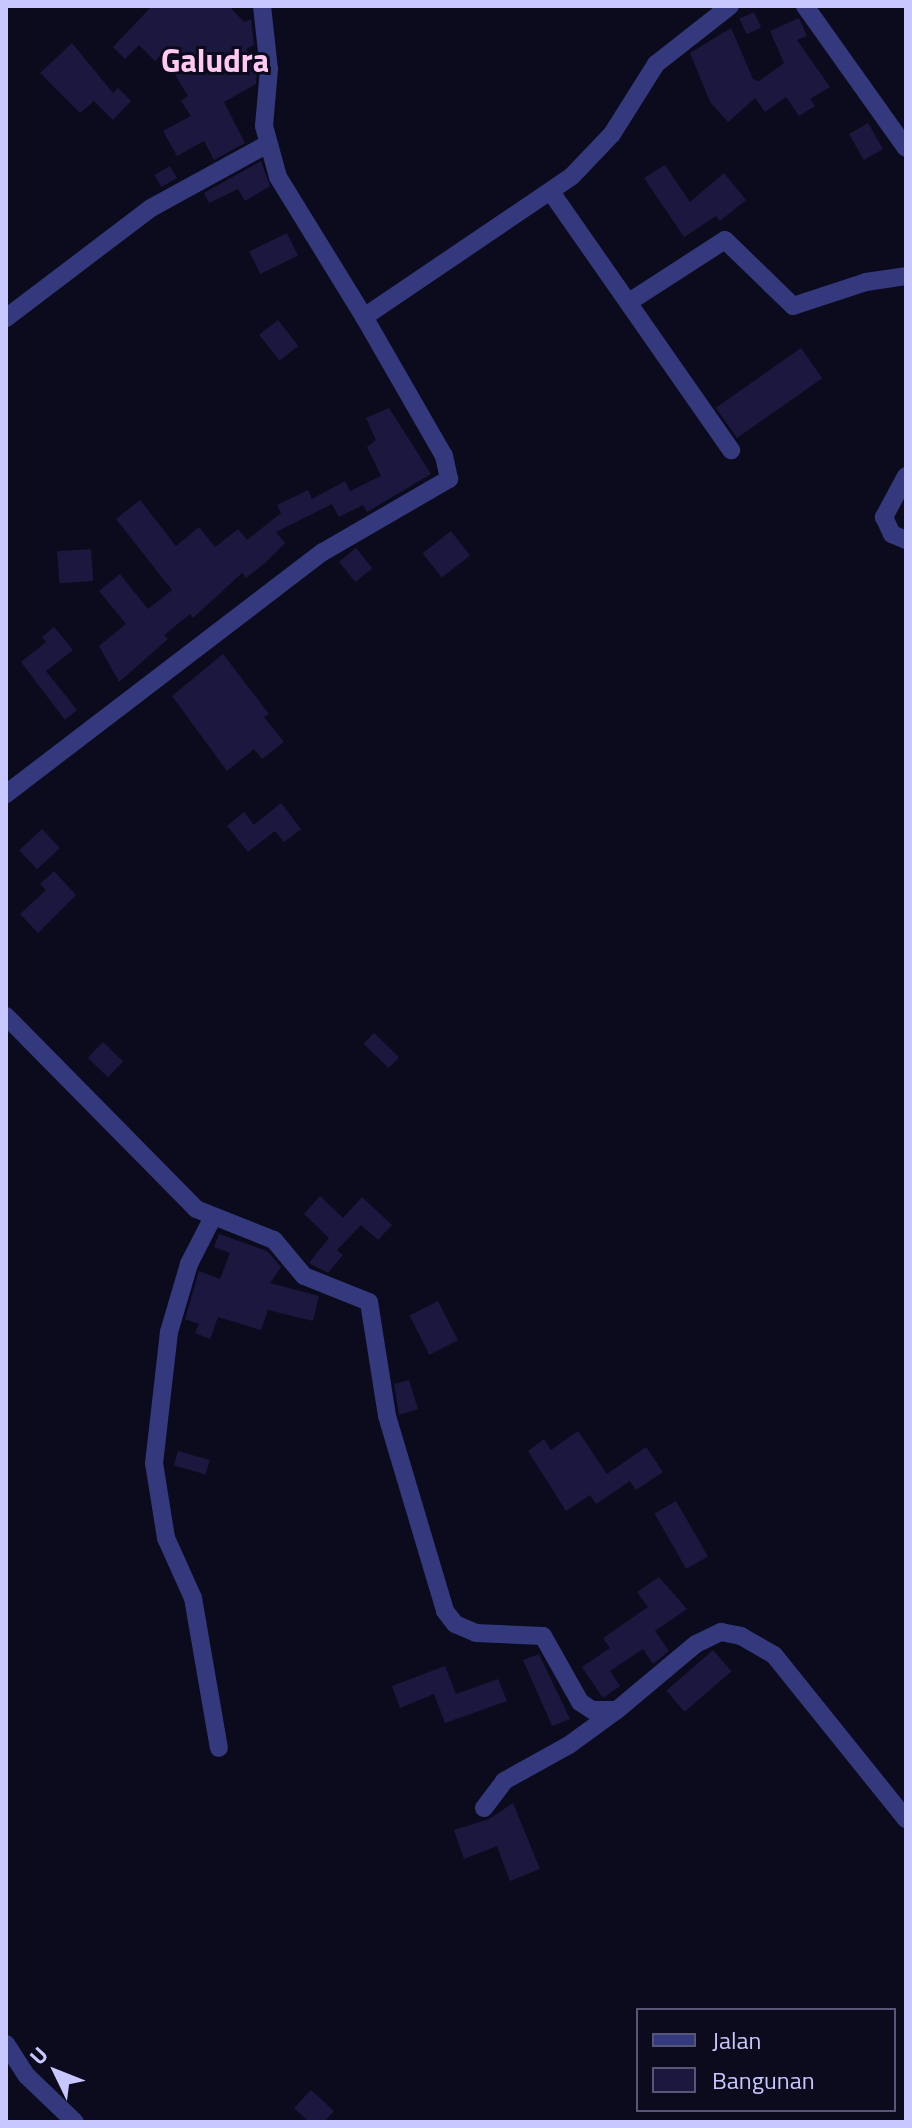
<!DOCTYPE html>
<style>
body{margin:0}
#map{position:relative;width:912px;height:2128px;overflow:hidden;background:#0c0b1d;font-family:"Titillium Web",sans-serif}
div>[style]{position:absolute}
.building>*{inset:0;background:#1b173e;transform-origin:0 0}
.minor>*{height:18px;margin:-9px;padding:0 9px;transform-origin:9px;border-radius:9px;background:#34397d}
span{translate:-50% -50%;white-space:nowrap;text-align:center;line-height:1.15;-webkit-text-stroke:6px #0c0b1d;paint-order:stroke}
.quarter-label{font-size:32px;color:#ffc9f1;font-weight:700}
.frame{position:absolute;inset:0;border:8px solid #c8c7ff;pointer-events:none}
.legend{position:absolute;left:636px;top:2008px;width:260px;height:104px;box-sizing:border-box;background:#0c0b1d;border:2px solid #575677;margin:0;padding:10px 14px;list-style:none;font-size:24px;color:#c8c7ff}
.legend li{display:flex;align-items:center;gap:16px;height:40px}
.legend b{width:40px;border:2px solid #575677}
.north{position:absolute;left:16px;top:2032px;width:80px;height:80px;-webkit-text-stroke:6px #0c0b1d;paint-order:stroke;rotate:313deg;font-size:22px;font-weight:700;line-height:32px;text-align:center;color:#c8c7ff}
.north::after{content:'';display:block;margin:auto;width:28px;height:36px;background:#c8c7ff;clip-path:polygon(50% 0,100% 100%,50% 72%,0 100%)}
</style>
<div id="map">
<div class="building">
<i style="clip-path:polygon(152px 6px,229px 6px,244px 22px,251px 19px,254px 45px,246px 49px,257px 69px,256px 84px,224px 102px,245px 143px,214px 160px,204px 141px,177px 156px,163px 131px,191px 116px,181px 101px,188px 96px,162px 54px,155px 61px,139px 45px,125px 59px,113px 47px)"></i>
<i style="left:754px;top:12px;width:17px;height:16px;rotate:65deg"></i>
<i style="clip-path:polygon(799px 18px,807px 36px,797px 40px,830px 87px,810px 99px,815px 106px,799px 116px,786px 97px,765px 112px,755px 98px,728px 122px,710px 102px,690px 53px,731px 28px,753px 79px,759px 81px,784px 63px,770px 31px)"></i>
<i style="clip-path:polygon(72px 43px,113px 93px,118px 88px,131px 101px,113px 120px,94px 101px,80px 113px,40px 73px)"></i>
<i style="left:868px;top:123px;width:30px;height:22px;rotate:60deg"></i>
<i style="clip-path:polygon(261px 161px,270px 186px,245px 201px,238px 189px,209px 203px,204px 193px)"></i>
<i style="clip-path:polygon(665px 165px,690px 202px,724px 173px,746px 200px,720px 221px,716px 216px,684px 237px,644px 178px)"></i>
<i style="left:170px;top:166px;width:14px;height:18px;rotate:60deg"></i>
<i style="left:287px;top:233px;width:25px;height:42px;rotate:64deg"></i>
<i style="left:278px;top:320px;width:33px;height:24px;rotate:52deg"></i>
<i style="left:801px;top:348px;width:37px;height:104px;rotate:55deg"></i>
<i style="clip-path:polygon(389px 408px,431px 474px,367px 512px,363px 505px,339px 517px,332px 504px,276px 532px,285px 543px,265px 563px,246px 578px,242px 573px,193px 618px,190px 614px,164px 635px,168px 639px,119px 682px,99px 646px,126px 624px,99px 591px,120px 574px,148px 609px,172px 590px,116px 519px,140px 500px,176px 546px,199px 527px,215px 547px,238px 529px,247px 540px,281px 513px,277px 505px,308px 490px,312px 499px,345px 481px,350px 491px,381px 476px,367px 447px,376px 440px,366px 418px)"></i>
<i style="left:451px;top:531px;width:31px;height:36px;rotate:52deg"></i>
<i style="left:356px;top:548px;width:26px;height:22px;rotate:51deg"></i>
<i style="left:91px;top:549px;width:32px;height:34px;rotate:86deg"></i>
<i style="clip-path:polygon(54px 627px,73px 650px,46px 671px,77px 710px,65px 720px,21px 662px,46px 642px,42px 637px)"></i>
<i style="clip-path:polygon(223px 654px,269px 714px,264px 717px,284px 742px,262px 759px,254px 749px,227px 771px,172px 696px)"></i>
<i style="clip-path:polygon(281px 803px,301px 829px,284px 842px,275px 831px,248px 852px,227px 826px,244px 812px,254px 825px)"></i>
<i style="left:42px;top:829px;width:26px;height:31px;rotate:47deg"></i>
<i style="clip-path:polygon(54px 871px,76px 895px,38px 933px,20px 914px,46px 890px,40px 884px)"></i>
<i style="left:374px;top:1033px;width:35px;height:15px;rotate:44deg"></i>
<i style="left:103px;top:1042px;width:28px;height:22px;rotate:44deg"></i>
<i style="clip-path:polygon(320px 1196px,343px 1218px,362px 1197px,392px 1225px,378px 1240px,361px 1225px,337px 1250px,343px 1255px,328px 1273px,309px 1263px,329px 1238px,304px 1214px)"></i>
<i style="clip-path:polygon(219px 1234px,267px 1251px,281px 1267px,270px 1283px,319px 1296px,313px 1321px,268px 1310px,261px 1330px,218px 1317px,210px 1339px,195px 1333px,199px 1324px,185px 1319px,199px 1271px,220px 1279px,230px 1253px,214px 1247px)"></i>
<i style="left:438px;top:1301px;width:44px;height:32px;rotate:63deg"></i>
<i style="clip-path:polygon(409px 1380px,418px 1409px,399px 1415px,394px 1384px)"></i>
<i style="clip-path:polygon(578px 1431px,607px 1474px,646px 1447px,663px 1472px,636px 1490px,630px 1481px,596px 1504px,590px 1495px,566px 1511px,528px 1451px,544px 1439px,551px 1450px)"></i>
<i style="left:178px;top:1451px;width:33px;height:15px;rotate:16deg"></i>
<i style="left:676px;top:1501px;width:64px;height:25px;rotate:60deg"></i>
<i style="clip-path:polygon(659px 1577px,687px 1609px,655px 1631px,669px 1651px,653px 1664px,643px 1649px,610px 1671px,620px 1686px,603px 1698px,582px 1667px,610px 1648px,603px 1638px,648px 1607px,637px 1592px)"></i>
<i style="left:713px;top:1650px;width:28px;height:62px;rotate:49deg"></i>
<i style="clip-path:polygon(539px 1654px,570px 1719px,552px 1726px,523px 1660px)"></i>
<i style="clip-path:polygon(445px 1666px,456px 1694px,498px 1679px,507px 1701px,445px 1723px,434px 1694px,400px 1708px,392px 1686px)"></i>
<i style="clip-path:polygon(513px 1803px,540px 1869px,510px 1881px,497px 1846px,464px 1859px,454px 1830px,489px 1819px)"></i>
<i style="clip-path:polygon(311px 2090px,334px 2111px,324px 2122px,309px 2122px,294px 2108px)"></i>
</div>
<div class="minor">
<i style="left:262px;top:6px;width:63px;rotate:83.7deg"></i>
<i style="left:269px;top:69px;width:57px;rotate:95deg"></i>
<i style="left:264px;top:126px;width:53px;rotate:74.6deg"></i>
<i style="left:278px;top:177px;width:164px;rotate:58.4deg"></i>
<i style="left:805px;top:6px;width:174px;rotate:54.6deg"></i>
<i style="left:551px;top:192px;width:315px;rotate:55.1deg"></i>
<i style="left:629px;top:302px;width:114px;rotate:-32.9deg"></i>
<i style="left:725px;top:240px;width:95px;rotate:44.1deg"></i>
<i style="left:793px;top:306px;width:77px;rotate:-18.2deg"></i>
<i style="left:866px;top:282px;width:40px;rotate:-8.5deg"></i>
<i style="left:6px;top:318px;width:182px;rotate:-37.2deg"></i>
<i style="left:151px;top:208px;width:133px;rotate:-28.7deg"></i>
<i style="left:906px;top:476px;width:47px;rotate:118.2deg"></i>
<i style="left:884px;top:517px;width:19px;rotate:65deg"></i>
<i style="left:892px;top:534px;width:15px;rotate:23deg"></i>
<i style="left:6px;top:794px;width:399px;rotate:-37.4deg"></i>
<i style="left:323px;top:552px;width:146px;rotate:-30.1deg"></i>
<i style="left:449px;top:479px;width:24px;rotate:-102deg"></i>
<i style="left:444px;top:456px;width:160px;rotate:-119.9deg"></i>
<i style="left:364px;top:317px;width:251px;rotate:-34.1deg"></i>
<i style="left:572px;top:176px;width:58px;rotate:-46.4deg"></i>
<i style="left:612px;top:134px;width:83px;rotate:-57.8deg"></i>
<i style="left:656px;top:64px;width:94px;rotate:-38.1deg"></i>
<i style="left:6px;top:1016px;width:271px;rotate:45.4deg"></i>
<i style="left:196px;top:1209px;width:84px;rotate:21.7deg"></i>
<i style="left:274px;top:1240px;width:47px;rotate:50.2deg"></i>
<i style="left:304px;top:1276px;width:70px;rotate:21.8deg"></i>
<i style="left:369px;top:1302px;width:115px;rotate:81deg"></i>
<i style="left:387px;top:1416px;width:203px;rotate:73.4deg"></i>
<i style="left:445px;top:1611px;width:16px;rotate:52deg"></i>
<i style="left:455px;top:1624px;width:23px;rotate:23deg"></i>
<i style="left:476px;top:1633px;width:67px;rotate:2.6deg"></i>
<i style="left:543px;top:1636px;width:76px;rotate:60.7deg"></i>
<i style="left:580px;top:1702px;width:14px;rotate:34deg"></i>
<i style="left:592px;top:1710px;width:25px"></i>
<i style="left:617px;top:1710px;width:103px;rotate:-39.9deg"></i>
<i style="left:696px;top:1644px;width:28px;rotate:-26deg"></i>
<i style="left:721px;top:1632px;width:20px;rotate:11deg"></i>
<i style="left:741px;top:1636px;width:38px;rotate:30deg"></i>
<i style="left:774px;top:1655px;width:211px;rotate:51.2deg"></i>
<i style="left:213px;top:1217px;width:53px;rotate:117.1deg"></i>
<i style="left:189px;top:1264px;width:71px;rotate:106.4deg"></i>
<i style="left:169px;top:1332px;width:132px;rotate:96.5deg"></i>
<i style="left:154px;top:1463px;width:76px;rotate:80.9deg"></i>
<i style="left:166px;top:1538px;width:66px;rotate:65.8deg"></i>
<i style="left:193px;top:1598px;width:152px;rotate:80.2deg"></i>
<i style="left:484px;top:1808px;width:34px;rotate:-53deg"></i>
<i style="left:504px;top:1781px;width:74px;rotate:-29deg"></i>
<i style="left:569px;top:1745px;width:59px;rotate:-36.1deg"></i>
<i style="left:6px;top:2044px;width:38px;rotate:57deg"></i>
<i style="left:27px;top:2076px;width:66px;rotate:43.8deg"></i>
</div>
<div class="quarter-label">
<span style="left:215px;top:60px">Galudra</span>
</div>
<div class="frame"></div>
<ul class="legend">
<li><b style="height:10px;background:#34397d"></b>Jalan</li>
<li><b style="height:22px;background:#1b173e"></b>Bangunan</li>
</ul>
<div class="north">U</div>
</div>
